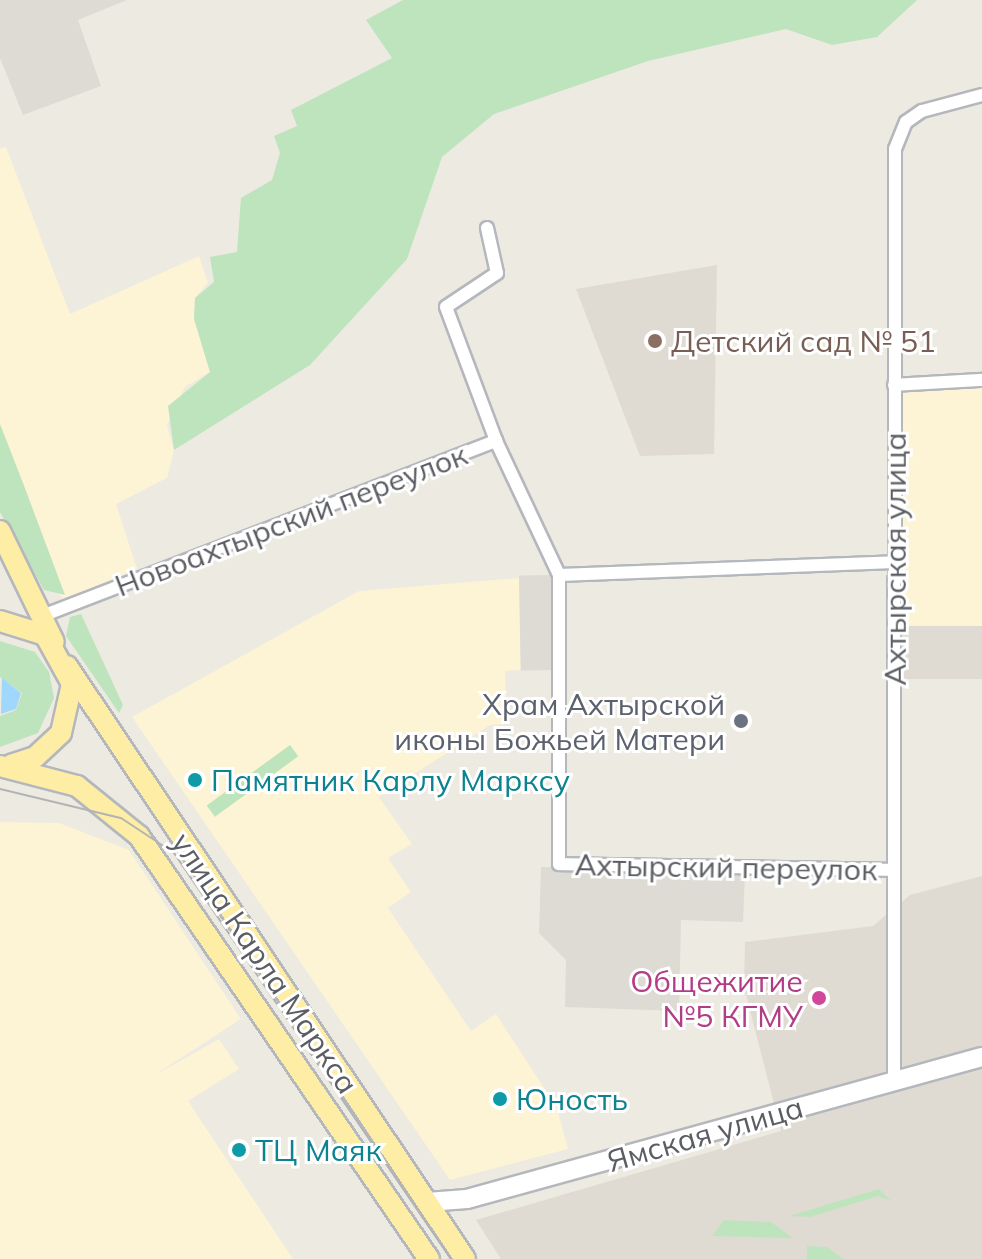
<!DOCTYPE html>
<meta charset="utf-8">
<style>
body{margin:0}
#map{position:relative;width:982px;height:1259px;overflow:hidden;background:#eceae1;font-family:Mulish,sans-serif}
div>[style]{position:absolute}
.commercial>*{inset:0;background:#fdf3d5;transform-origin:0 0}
.industrial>*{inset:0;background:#dedbd5;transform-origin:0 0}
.education>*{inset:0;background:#dfdbd2;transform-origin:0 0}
.green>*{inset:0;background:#bee4bd;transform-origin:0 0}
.water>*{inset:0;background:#a0d7fd}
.roads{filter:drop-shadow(2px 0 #b4b7bc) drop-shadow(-2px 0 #b4b7bc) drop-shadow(0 2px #b4b7bc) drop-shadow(0 -2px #b4b7bc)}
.minor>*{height:12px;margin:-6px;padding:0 6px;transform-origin:6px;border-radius:6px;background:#fff}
.secondary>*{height:18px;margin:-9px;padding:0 9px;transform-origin:9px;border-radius:9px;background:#fff}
.primary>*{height:20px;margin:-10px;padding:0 10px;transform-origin:10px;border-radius:10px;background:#feeda5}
.tram>*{height:2px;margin:-1px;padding:0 1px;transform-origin:1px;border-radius:1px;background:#b2b3b3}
.dots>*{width:22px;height:22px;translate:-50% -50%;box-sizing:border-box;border:4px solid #fff;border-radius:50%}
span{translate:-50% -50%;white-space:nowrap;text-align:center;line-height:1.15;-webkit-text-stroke:6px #fff;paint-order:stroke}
.education-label{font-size:30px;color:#785e54}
.left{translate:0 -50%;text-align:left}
.street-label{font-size:30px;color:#5a5d62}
.worship-label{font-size:30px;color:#5b616d}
.right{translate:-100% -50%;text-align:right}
.culture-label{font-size:30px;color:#0d838f}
.hotel-label{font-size:30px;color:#b23c85}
</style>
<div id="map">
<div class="commercial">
<i style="clip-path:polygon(6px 147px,70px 314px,199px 256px,208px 283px,195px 298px,194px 318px,210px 372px,185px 387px,167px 425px,174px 450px,167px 478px,116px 504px,137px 569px,63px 600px,0 488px,0 149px)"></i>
<i style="left:982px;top:387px;width:239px;height:79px;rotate:90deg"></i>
<i style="clip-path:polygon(519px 578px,521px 670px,505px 671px,507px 724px,490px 725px,379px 797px,412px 844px,388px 858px,411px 892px,388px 908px,471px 1031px,496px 1014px,557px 1108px,568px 1149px,450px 1180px,132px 717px,359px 591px)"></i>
<i style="clip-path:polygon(0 822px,59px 823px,129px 850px,241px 1019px,155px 1075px,219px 1039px,239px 1069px,188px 1101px,293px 1259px,0 1259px)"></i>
</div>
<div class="industrial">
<i style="clip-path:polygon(0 0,127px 0,78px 20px,101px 86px,23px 115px,0 58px)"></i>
<i style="left:553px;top:575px;width:95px;height:34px;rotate:89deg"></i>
<i style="clip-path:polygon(541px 867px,745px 872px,743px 922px,681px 920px,679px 1011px,565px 1007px,566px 960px,539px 933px)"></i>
</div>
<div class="education">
<i style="clip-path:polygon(717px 265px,714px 454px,640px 456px,576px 289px)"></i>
<i style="left:982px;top:626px;width:53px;height:82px;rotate:90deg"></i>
<i style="clip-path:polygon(982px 876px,982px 1259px,501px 1259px,476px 1220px,781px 1131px,744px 987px,745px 942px,873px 926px,910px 895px)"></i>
</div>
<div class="green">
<i style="clip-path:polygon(403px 0,917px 0,877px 37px,832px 45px,786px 29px,648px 61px,494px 114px,442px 157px,407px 259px,310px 365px,174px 450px,168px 406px,210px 372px,194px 319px,195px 298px,214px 282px,210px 257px,237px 252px,241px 198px,272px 180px,280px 153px,274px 136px,297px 126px,291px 110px,392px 58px,366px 20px)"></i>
<i style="clip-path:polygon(0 424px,23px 483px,65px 595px,44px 590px,0 512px)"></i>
<i style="clip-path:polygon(81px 614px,123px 705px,119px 713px,66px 636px,70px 617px)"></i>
<i style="clip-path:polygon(0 641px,35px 652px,49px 672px,54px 698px,38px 733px,0 747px,0 716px,16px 710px,22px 693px,0 677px)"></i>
<i style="left:290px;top:745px;width:14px;height:103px;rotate:54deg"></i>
<i style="clip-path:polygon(879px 1189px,891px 1201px,878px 1196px,810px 1217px,789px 1216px)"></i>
<i style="clip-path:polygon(724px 1220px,771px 1222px,793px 1238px,712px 1236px)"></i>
<i style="clip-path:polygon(807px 1246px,827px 1247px,843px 1259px,807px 1259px)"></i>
</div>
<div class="water">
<i style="clip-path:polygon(2px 678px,21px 693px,16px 709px,1px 714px)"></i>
</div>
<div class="roads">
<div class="minor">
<i style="left:487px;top:228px;width:46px;rotate:77.5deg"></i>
<i style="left:497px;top:273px;width:61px;rotate:146.3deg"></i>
<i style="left:446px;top:307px;width:143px;rotate:69.5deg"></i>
<i style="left:496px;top:441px;width:148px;rotate:64.8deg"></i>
<i style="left:559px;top:575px;width:336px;rotate:-2.2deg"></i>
<i style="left:894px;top:385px;width:88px;rotate:-3.3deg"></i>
<i style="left:559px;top:575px;width:289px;rotate:90deg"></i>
<i style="left:559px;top:864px;width:335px;rotate:1deg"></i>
<i style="left:42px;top:616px;width:487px;rotate:-21.1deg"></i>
<i style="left:894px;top:1081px;width:932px;rotate:-89.94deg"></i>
<i style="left:895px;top:149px;width:29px;rotate:-68deg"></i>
<i style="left:906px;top:122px;width:19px;rotate:-35deg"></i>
<i style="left:922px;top:111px;width:62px;rotate:-14.9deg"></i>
</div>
<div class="secondary">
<i style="left:427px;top:1202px;width:40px;rotate:-4.3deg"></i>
<i style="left:467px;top:1199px;width:534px;rotate:-15.42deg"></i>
</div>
<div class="primary">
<i style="left:0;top:531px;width:123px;rotate:64.1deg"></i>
<i style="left:0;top:621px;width:47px;rotate:17.3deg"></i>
<i style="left:45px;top:635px;width:56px;rotate:61.1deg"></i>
<i style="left:72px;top:684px;width:50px;rotate:102.7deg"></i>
<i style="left:61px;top:733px;width:35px;rotate:137deg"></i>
<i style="left:35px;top:757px;width:25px;rotate:162deg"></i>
<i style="left:67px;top:666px;width:714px;rotate:56.13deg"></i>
<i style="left:0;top:766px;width:80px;rotate:14.6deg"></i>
<i style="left:77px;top:786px;width:80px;rotate:38.9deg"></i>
<i style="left:139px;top:836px;width:513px;rotate:55.57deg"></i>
</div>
</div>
<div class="tram">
<i style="left:0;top:789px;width:124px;rotate:13.5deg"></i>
<i style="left:121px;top:818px;width:64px;rotate:33.4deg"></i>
<i style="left:174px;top:853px;width:491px;rotate:55.7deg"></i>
</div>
<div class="dots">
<i style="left:655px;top:341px;background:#8d6e63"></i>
<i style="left:741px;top:721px;background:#6b7280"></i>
<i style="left:195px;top:780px;background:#0f9aa8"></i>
<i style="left:819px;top:998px;background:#d1479c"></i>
<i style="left:500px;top:1099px;background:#0f9aa8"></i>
<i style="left:239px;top:1150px;background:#0f9aa8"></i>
</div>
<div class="education-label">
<span class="left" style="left:671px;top:341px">Детский сад № 51</span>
</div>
<div class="street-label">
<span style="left:291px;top:520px;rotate:-21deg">Новоахтырский переулок</span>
<span style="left:895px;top:559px;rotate:-90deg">Ахтырская улица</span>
<span style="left:726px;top:867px;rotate:1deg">Ахтырский переулок</span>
<span style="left:265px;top:963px;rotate:56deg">улица Карла Маркса</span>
<span style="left:705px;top:1134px;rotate:-16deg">Ямская улица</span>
</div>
<div class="worship-label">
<span class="right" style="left:725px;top:721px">Храм Ахтырской<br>иконы Божьей Матери</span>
</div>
<div class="culture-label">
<span class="left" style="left:211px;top:780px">Памятник Карлу Марксу</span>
<span class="left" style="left:516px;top:1099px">Юность</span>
<span class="left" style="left:255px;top:1150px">ТЦ Маяк</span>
</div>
<div class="hotel-label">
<span class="right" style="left:803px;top:998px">Общежитие<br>№5 КГМУ</span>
</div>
</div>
